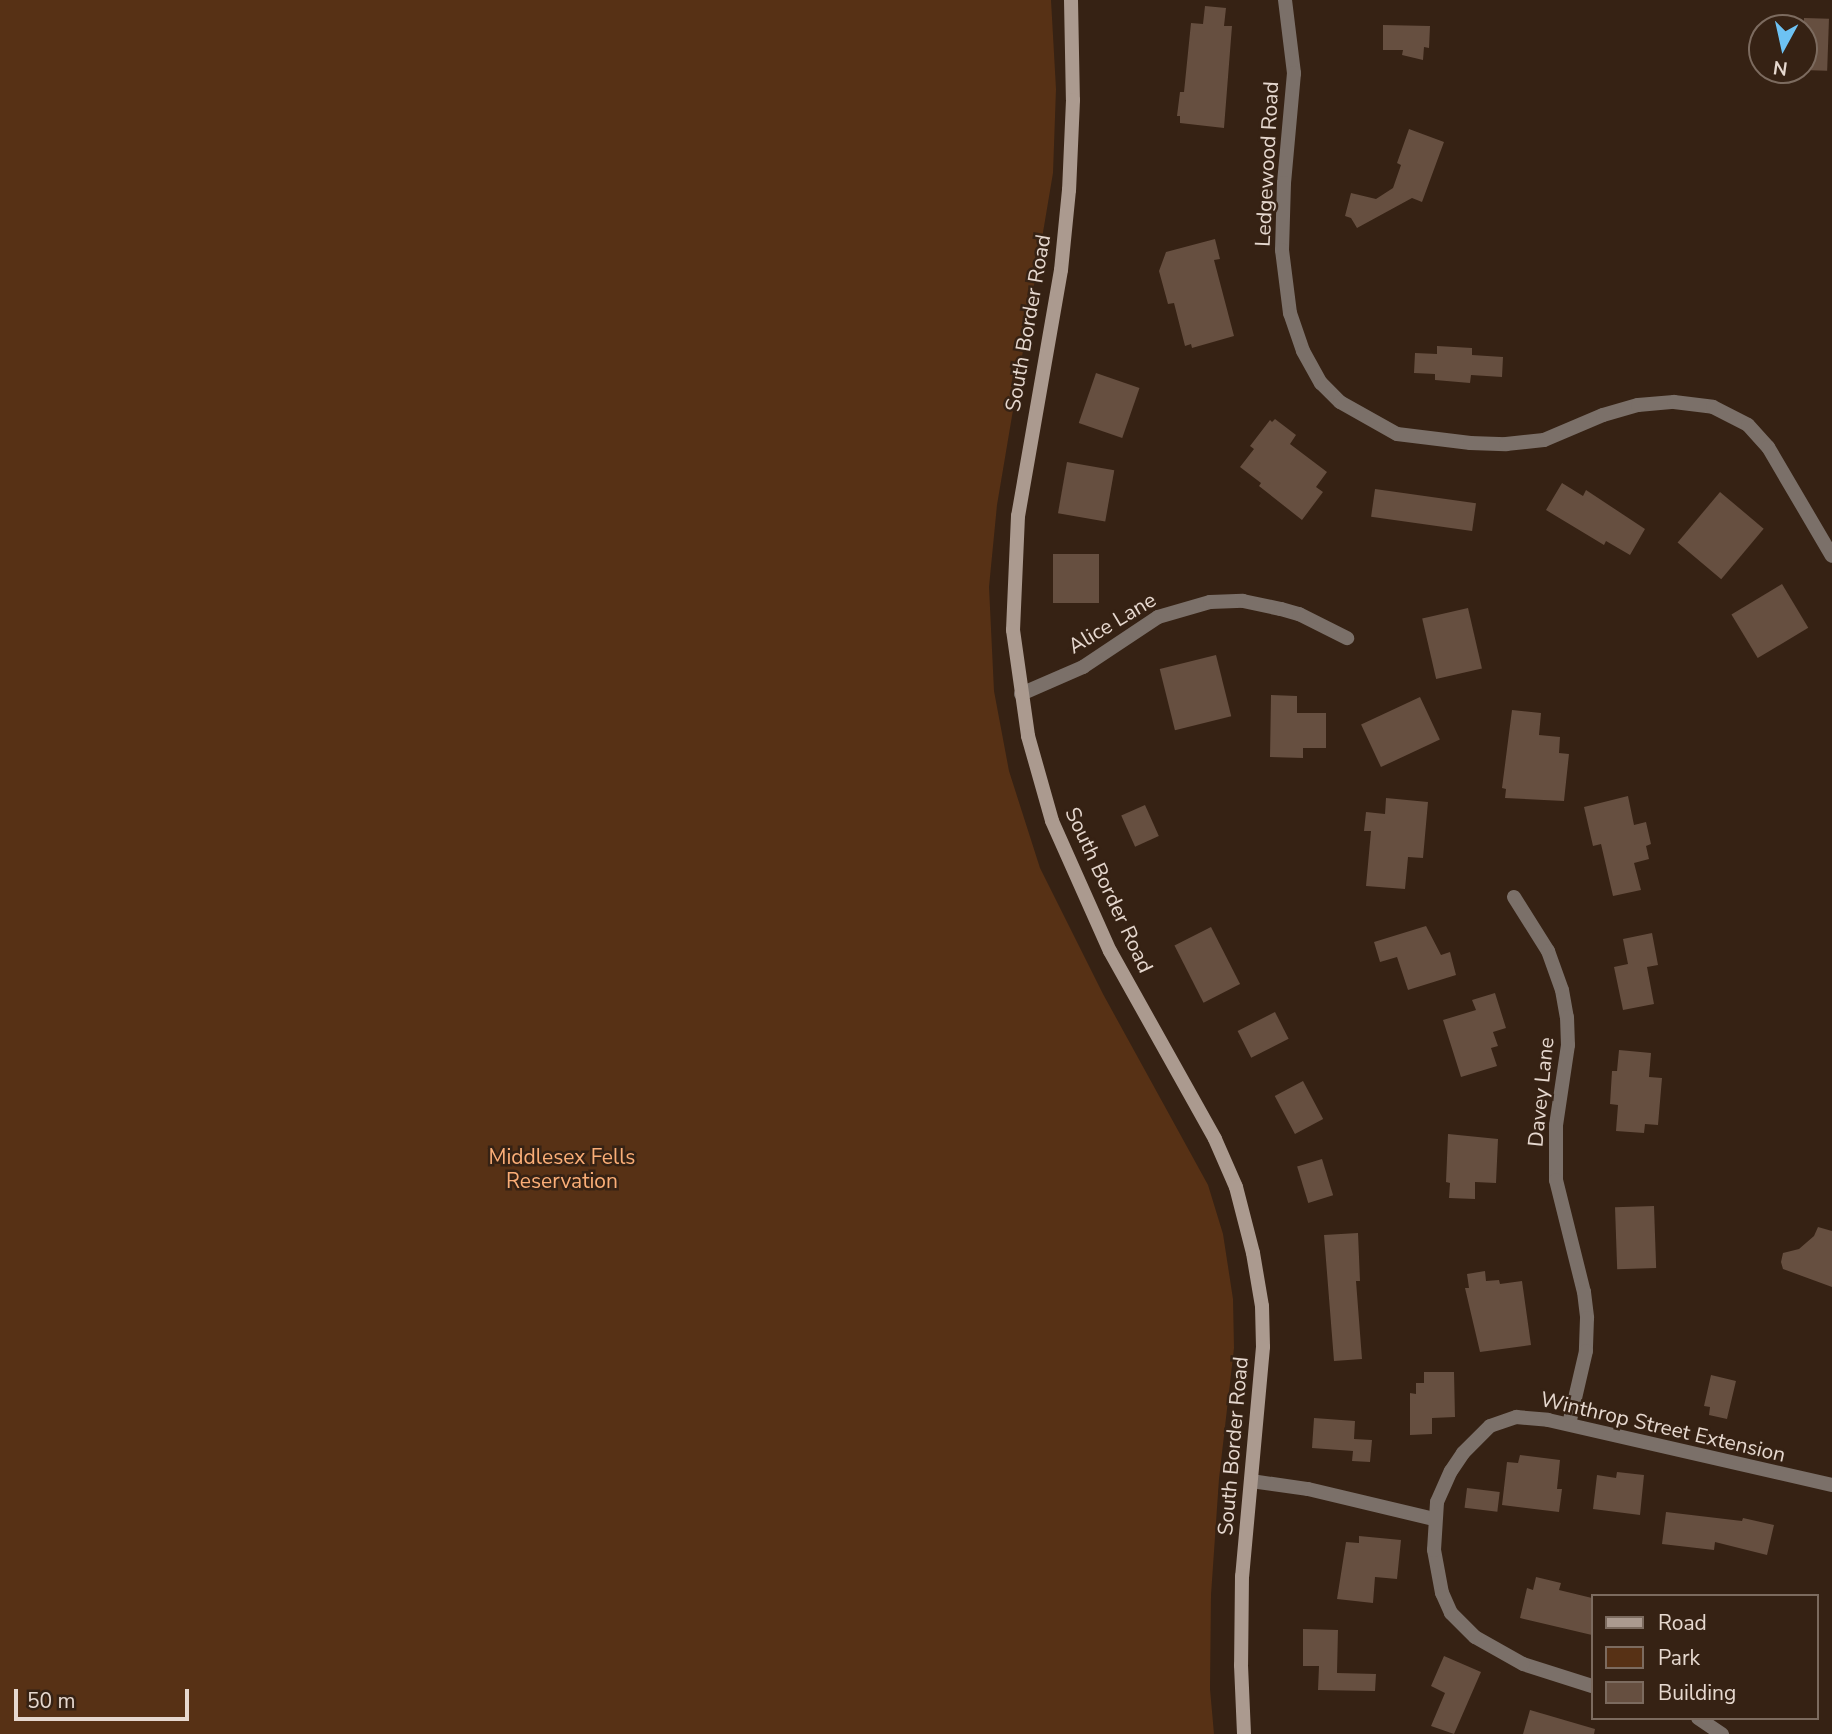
<!DOCTYPE html>
<style>
body{margin:0}
#map{position:relative;width:1832px;height:1734px;overflow:hidden;background:#362214;font-family:"Nunito Sans",sans-serif}
div>[style]{position:absolute}
.green>*{inset:0;background:#573115}
.building>*{inset:0;background:#664f40;transform-origin:0 0}
.minor>*{height:14px;margin:-7px;padding:0 7px;transform-origin:7px;border-radius:7px;background:#7b7069}
.secondary>*{height:14px;margin:-7px;padding:0 7px;transform-origin:7px;border-radius:7px;background:#ab9a8f}
span{translate:-50% -50%;white-space:nowrap;text-align:center;line-height:1.15;-webkit-text-stroke:5px #362214;paint-order:stroke}
.street-label{font-size:21px;color:#e6d8cf}
.park-label{font-size:21px;color:#fbae77}
.legend{position:absolute;left:1591px;top:1594px;width:228px;height:126px;box-sizing:border-box;background:#362214;border:2px solid #7c6b5f;margin:0;padding:9px 12px;list-style:none;font-size:21px;color:#e6d8cf}
.legend li{display:flex;align-items:center;gap:14px;height:35px}
.legend b{width:35px;border:2px solid #7c6b5f}
.north{position:absolute;left:1748px;top:14px;width:70px;height:70px;box-sizing:border-box;background:#362214;border:2px solid #7c6b5f;border-radius:50%;rotate:188deg;font-size:19px;font-weight:700;line-height:28px;text-align:center;color:#e6d8cf}
.north::after{content:'';display:block;margin:auto;width:24px;height:32px;background:#6dc2f3;clip-path:polygon(50% 0,100% 100%,50% 72%,0 100%)}
.scale{position:absolute;left:14px;top:1689px;width:175px;height:32px;box-sizing:border-box;border:4px solid #e6d8cf;border-top:0;padding-left:9px;font-size:21px;line-height:24px;white-space:nowrap;color:#e6d8cf;-webkit-text-stroke:5px #362214;paint-order:stroke}
</style>
<div id="map">
<div class="green">
<i style="clip-path:polygon(0 0,1051px 0,1056px 89px,1053px 173px,997px 505px,989px 587px,994px 691px,1009px 771px,1040px 868px,1103px 994px,1208px 1185px,1223px 1234px,1233px 1299px,1234px 1348px,1219px 1479px,1211px 1595px,1210px 1689px,1214px 1734px,0 1734px)"></i>
</div>
<div class="building">
<i style="clip-path:polygon(1205px 6px,1226px 8px,1224px 26px,1232px 26px,1224px 128px,1180px 123px,1180px 116px,1177px 116px,1180px 92px,1184px 92px,1191px 23px,1203px 24px)"></i>
<i style="left:1804px;top:18px;width:25px;height:52px;rotate:2deg"></i>
<i style="clip-path:polygon(1383px 25px,1430px 26px,1429px 48px,1424px 47px,1423px 60px,1402px 55px,1403px 50px,1383px 50px)"></i>
<i style="clip-path:polygon(1409px 129px,1444px 142px,1422px 202px,1412px 198px,1357px 228px,1351px 218px,1345px 216px,1351px 193px,1376px 199px,1393px 188px,1401px 165px,1397px 163px)"></i>
<i style="clip-path:polygon(1215px 239px,1220px 259px,1214px 260px,1234px 336px,1192px 348px,1191px 344px,1185px 346px,1174px 303px,1168px 304px,1159px 271px,1166px 252px)"></i>
<i style="clip-path:polygon(1437px 346px,1472px 348px,1472px 355px,1503px 357px,1502px 377px,1471px 375px,1470px 383px,1435px 380px,1435px 374px,1414px 373px,1415px 353px,1437px 354px)"></i>
<i style="left:1096px;top:373px;width:46px;height:53px;rotate:19deg"></i>
<i style="clip-path:polygon(1275px 419px,1296px 435px,1290px 444px,1327px 472px,1316px 487px,1323px 492px,1302px 520px,1259px 486px,1261px 483px,1240px 467px,1254px 449px,1250px 446px,1270px 420px,1272px 422px)"></i>
<i style="left:1067px;top:462px;width:48px;height:52px;rotate:10deg"></i>
<i style="clip-path:polygon(1562px 483px,1583px 496px,1586px 490px,1645px 529px,1630px 555px,1606px 541px,1604px 545px,1546px 510px)"></i>
<i style="left:1375px;top:489px;width:102px;height:28px;rotate:8deg"></i>
<i style="left:1720px;top:492px;width:57px;height:66px;rotate:40deg"></i>
<i style="left:1053px;top:554px;width:46px;height:49px"></i>
<i style="left:1782px;top:584px;width:51px;height:59px;rotate:59deg"></i>
<i style="left:1468px;top:608px;width:62px;height:47px;rotate:77deg"></i>
<i style="left:1216px;top:655px;width:63px;height:58px;rotate:76deg"></i>
<i style="clip-path:polygon(1271px 695px,1297px 696px,1297px 713px,1326px 713px,1326px 748px,1303px 748px,1303px 758px,1270px 757px)"></i>
<i style="left:1420px;top:697px;width:47px;height:65px;rotate:65deg"></i>
<i style="clip-path:polygon(1512px 710px,1541px 713px,1539px 735px,1560px 737px,1559px 753px,1569px 754px,1564px 801px,1505px 798px,1506px 789px,1502px 788px)"></i>
<i style="clip-path:polygon(1628px 796px,1634px 825px,1646px 822px,1651px 844px,1646px 846px,1649px 859px,1634px 863px,1641px 890px,1613px 896px,1601px 844px,1593px 846px,1584px 807px)"></i>
<i style="clip-path:polygon(1386px 798px,1428px 802px,1423px 858px,1408px 857px,1405px 889px,1366px 886px,1371px 831px,1364px 831px,1366px 812px,1385px 814px)"></i>
<i style="left:1145px;top:805px;width:34px;height:26px;rotate:66deg"></i>
<i style="clip-path:polygon(1426px 926px,1441px 955px,1450px 952px,1456px 975px,1408px 990px,1397px 957px,1380px 962px,1374px 942px)"></i>
<i style="left:1211px;top:927px;width:64px;height:41px;rotate:63deg"></i>
<i style="clip-path:polygon(1652px 933px,1658px 965px,1647px 967px,1654px 1004px,1623px 1010px,1614px 967px,1628px 964px,1623px 939px)"></i>
<i style="clip-path:polygon(1495px 993px,1506px 1028px,1493px 1032px,1498px 1046px,1491px 1048px,1497px 1066px,1461px 1077px,1443px 1020px,1476px 1010px,1472px 1000px)"></i>
<i style="left:1275px;top:1012px;width:30px;height:42px;rotate:63deg"></i>
<i style="clip-path:polygon(1619px 1050px,1651px 1053px,1649px 1077px,1662px 1078px,1658px 1125px,1645px 1124px,1644px 1133px,1616px 1131px,1618px 1105px,1610px 1104px,1612px 1071px,1617px 1071px)"></i>
<i style="left:1303px;top:1081px;width:43px;height:32px;rotate:62deg"></i>
<i style="clip-path:polygon(1448px 1134px,1498px 1139px,1496px 1183px,1475px 1182px,1475px 1199px,1449px 1198px,1450px 1183px,1446px 1182px)"></i>
<i style="left:1322px;top:1159px;width:38px;height:26px;rotate:73deg"></i>
<i style="left:1654px;top:1206px;width:62px;height:39px;rotate:88deg"></i>
<i style="clip-path:polygon(1818px 1227px,1832px 1231px,1832px 1287px,1783px 1269px,1781px 1262px,1783px 1253px,1799px 1249px,1814px 1236px)"></i>
<i style="clip-path:polygon(1358px 1233px,1360px 1281px,1356px 1281px,1362px 1359px,1334px 1361px,1324px 1235px)"></i>
<i style="clip-path:polygon(1485px 1271px,1486px 1281px,1499px 1280px,1500px 1284px,1522px 1281px,1531px 1345px,1480px 1352px,1465px 1288px,1469px 1288px,1467px 1274px)"></i>
<i style="clip-path:polygon(1424px 1372px,1454px 1372px,1455px 1417px,1432px 1418px,1432px 1434px,1410px 1435px,1410px 1393px,1416px 1394px,1416px 1383px,1424px 1383px)"></i>
<i style="clip-path:polygon(1711px 1375px,1736px 1381px,1727px 1419px,1709px 1415px,1710px 1407px,1704px 1406px)"></i>
<i style="clip-path:polygon(1314px 1418px,1355px 1421px,1354px 1439px,1372px 1440px,1370px 1462px,1352px 1461px,1353px 1451px,1312px 1448px)"></i>
<i style="clip-path:polygon(1520px 1455px,1560px 1460px,1557px 1489px,1562px 1489px,1559px 1512px,1502px 1505px,1507px 1462px,1518px 1463px)"></i>
<i style="clip-path:polygon(1617px 1472px,1644px 1475px,1640px 1515px,1593px 1509px,1597px 1475px,1616px 1478px)"></i>
<i style="left:1467px;top:1488px;width:33px;height:20px;rotate:7deg"></i>
<i style="clip-path:polygon(1666px 1512px,1742px 1521px,1743px 1518px,1774px 1525px,1767px 1555px,1715px 1542px,1714px 1550px,1662px 1544px)"></i>
<i style="clip-path:polygon(1359px 1536px,1401px 1540px,1397px 1579px,1375px 1577px,1373px 1603px,1337px 1599px,1346px 1542px,1359px 1543px)"></i>
<i style="clip-path:polygon(1536px 1577px,1561px 1583px,1559px 1590px,1592px 1598px,1592px 1635px,1520px 1618px,1527px 1588px,1533px 1590px)"></i>
<i style="clip-path:polygon(1303px 1629px,1338px 1630px,1337px 1673px,1376px 1674px,1375px 1691px,1318px 1690px,1319px 1666px,1303px 1666px)"></i>
<i style="clip-path:polygon(1444px 1656px,1481px 1672px,1454px 1734px,1431px 1726px,1445px 1693px,1431px 1686px)"></i>
<i style="clip-path:polygon(1530px 1710px,1595px 1729px,1594px 1734px,1523px 1734px)"></i>
</div>
<div class="minor">
<i style="left:1285px;top:0;width:74px;rotate:83deg"></i>
<i style="left:1294px;top:73px;width:110px;rotate:95.2deg"></i>
<i style="left:1284px;top:183px;width:67px;rotate:91.7deg"></i>
<i style="left:1282px;top:250px;width:64px;rotate:82.8deg"></i>
<i style="left:1290px;top:313px;width:40px;rotate:71.1deg"></i>
<i style="left:1303px;top:351px;width:37px;rotate:61deg"></i>
<i style="left:1321px;top:383px;width:27px;rotate:45deg"></i>
<i style="left:1340px;top:402px;width:65px;rotate:29.3deg"></i>
<i style="left:1397px;top:434px;width:74px;rotate:7deg"></i>
<i style="left:1470px;top:443px;width:36px;rotate:2deg"></i>
<i style="left:1506px;top:444px;width:38px;rotate:-6deg"></i>
<i style="left:1544px;top:440px;width:64px;rotate:-23deg"></i>
<i style="left:1603px;top:415px;width:36px;rotate:-16deg"></i>
<i style="left:1638px;top:405px;width:36px;rotate:-5deg"></i>
<i style="left:1674px;top:402px;width:39px;rotate:7deg"></i>
<i style="left:1713px;top:407px;width:39px;rotate:27deg"></i>
<i style="left:1748px;top:425px;width:30px;rotate:48deg"></i>
<i style="left:1768px;top:447px;width:126px;rotate:59.6deg"></i>
<i style="left:1021px;top:694px;width:68px;rotate:-23.5deg"></i>
<i style="left:1083px;top:667px;width:90px;rotate:-33.7deg"></i>
<i style="left:1158px;top:617px;width:54px;rotate:-16.1deg"></i>
<i style="left:1210px;top:602px;width:33px;rotate:-2deg"></i>
<i style="left:1243px;top:601px;width:39px;rotate:12deg"></i>
<i style="left:1281px;top:609px;width:19px;rotate:16deg"></i>
<i style="left:1299px;top:614px;width:54px;rotate:26.6deg"></i>
<i style="left:1514px;top:897px;width:64px;rotate:57.8deg"></i>
<i style="left:1548px;top:951px;width:41px;rotate:70.3deg"></i>
<i style="left:1562px;top:990px;width:27px;rotate:80deg"></i>
<i style="left:1567px;top:1017px;width:28px;rotate:88deg"></i>
<i style="left:1568px;top:1045px;width:81px;rotate:98.5deg"></i>
<i style="left:1556px;top:1125px;width:55px;rotate:90deg"></i>
<i style="left:1556px;top:1180px;width:115px;rotate:76deg"></i>
<i style="left:1584px;top:1292px;width:26px;rotate:83deg"></i>
<i style="left:1587px;top:1318px;width:33px;rotate:92deg"></i>
<i style="left:1586px;top:1351px;width:75px;rotate:103.1deg"></i>
<i style="left:1251px;top:1481px;width:58px;rotate:8deg"></i>
<i style="left:1308px;top:1489px;width:130px;rotate:13.4deg"></i>
<i style="left:1592px;top:1686px;width:72px;rotate:-162.3deg"></i>
<i style="left:1523px;top:1664px;width:55px;rotate:-150.6deg"></i>
<i style="left:1475px;top:1637px;width:34px;rotate:-135deg"></i>
<i style="left:1451px;top:1613px;width:22px;rotate:-114deg"></i>
<i style="left:1442px;top:1593px;width:44px;rotate:-100.5deg"></i>
<i style="left:1434px;top:1550px;width:48px;rotate:-86.4deg"></i>
<i style="left:1437px;top:1502px;width:34px;rotate:-66deg"></i>
<i style="left:1451px;top:1471px;width:22px;rotate:-56deg"></i>
<i style="left:1463px;top:1453px;width:38px;rotate:-45deg"></i>
<i style="left:1490px;top:1426px;width:28px;rotate:-19deg"></i>
<i style="left:1516px;top:1417px;width:32px;rotate:5deg"></i>
<i style="left:1548px;top:1420px;width:291px;rotate:12.9deg"></i>
<i style="left:1698px;top:1718px;width:29px;rotate:34deg"></i>
</div>
<div class="secondary">
<i style="left:1071px;top:0;width:100px;rotate:88.9deg"></i>
<i style="left:1073px;top:100px;width:90px;rotate:92.5deg"></i>
<i style="left:1069px;top:190px;width:80px;rotate:95.7deg"></i>
<i style="left:1061px;top:270px;width:250px;rotate:99.9deg"></i>
<i style="left:1018px;top:516px;width:114px;rotate:92.5deg"></i>
<i style="left:1013px;top:630px;width:107px;rotate:81.9deg"></i>
<i style="left:1028px;top:736px;width:88px;rotate:74.2deg"></i>
<i style="left:1052px;top:821px;width:142px;rotate:66deg"></i>
<i style="left:1110px;top:951px;width:215px;rotate:60.8deg"></i>
<i style="left:1215px;top:1139px;width:52px;rotate:66.4deg"></i>
<i style="left:1236px;top:1187px;width:68px;rotate:75.6deg"></i>
<i style="left:1253px;top:1253px;width:54px;rotate:80.4deg"></i>
<i style="left:1262px;top:1306px;width:41px;rotate:88.6deg"></i>
<i style="left:1263px;top:1347px;width:230px;rotate:95.2deg"></i>
<i style="left:1242px;top:1576px;width:89px;rotate:90.6deg"></i>
<i style="left:1241px;top:1665px;width:69px;rotate:87.5deg"></i>
</div>
<div class="street-label">
<span style="left:1267px;top:164px;rotate:-87deg">Ledgewood Road</span>
<span style="left:1028px;top:323px;rotate:-80deg">South Border Road</span>
<span style="left:1112px;top:623px;rotate:-31deg">Alice Lane</span>
<span style="left:1109px;top:890px;rotate:65deg">South Border Road</span>
<span style="left:1541px;top:1092px;rotate:-84deg">Davey Lane</span>
<span style="left:1663px;top:1427px;rotate:13deg">Winthrop Street Extension</span>
<span style="left:1233px;top:1446px;rotate:-85deg">South Border Road</span>
</div>
<div class="park-label">
<span style="left:562px;top:1169px">Middlesex Fells<br>Reservation</span>
</div>
<ul class="legend">
<li><b style="height:9px;background:#ab9a8f"></b>Road</li>
<li><b style="height:19px;background:#573115"></b>Park</li>
<li><b style="height:19px;background:#664f40"></b>Building</li>
</ul>
<div class="north">N</div>
<div class="scale">50 m</div>
</div>
